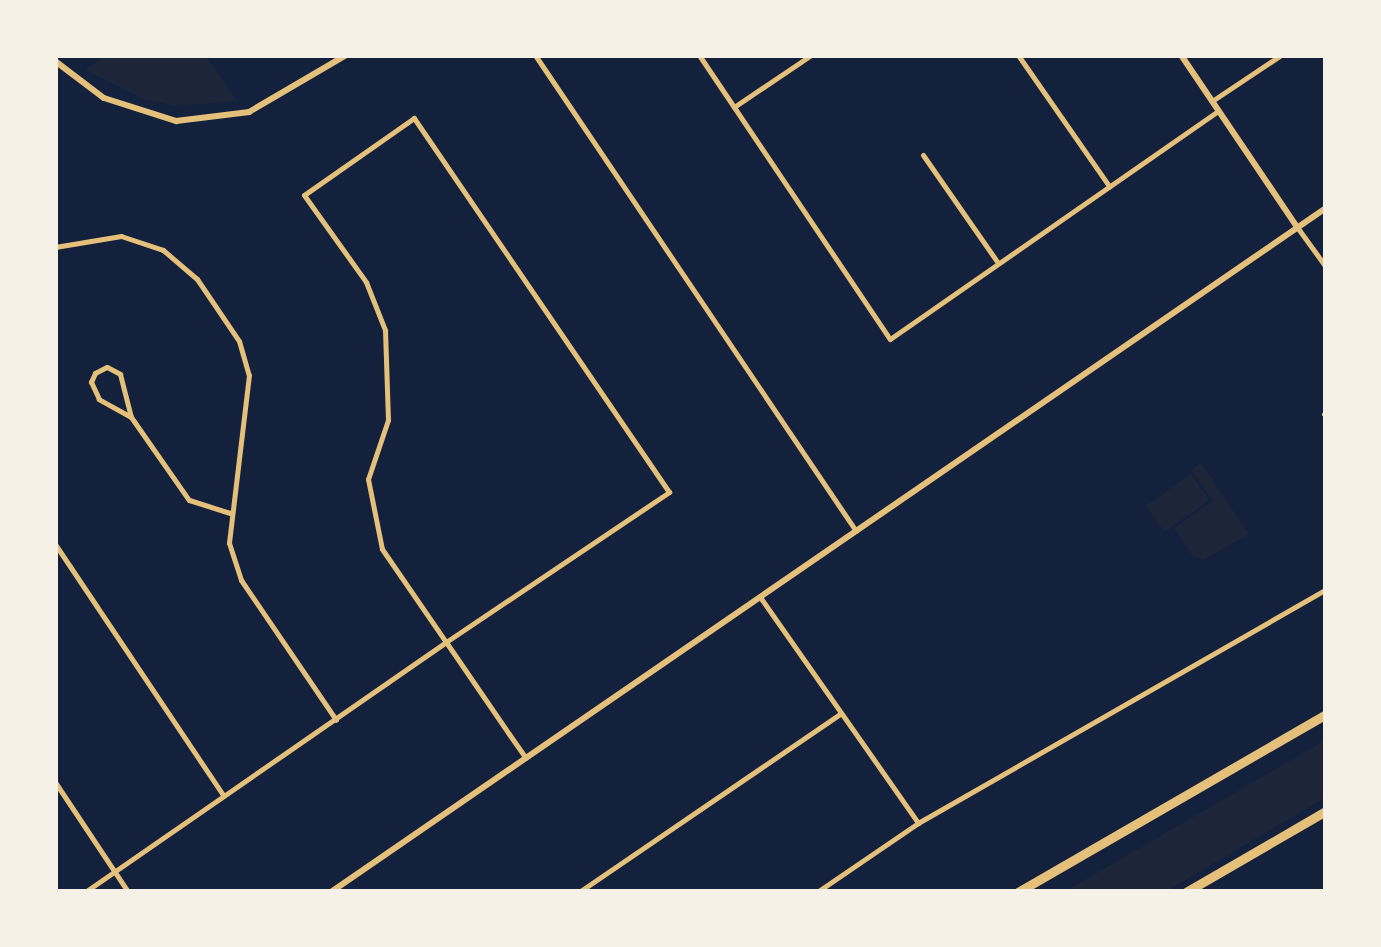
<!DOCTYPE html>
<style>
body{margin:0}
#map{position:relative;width:1381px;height:947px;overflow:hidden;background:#14213d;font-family:"Roboto Condensed",sans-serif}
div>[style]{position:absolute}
.green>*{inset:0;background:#1d2539;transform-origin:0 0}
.minor>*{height:5px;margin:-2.5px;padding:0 2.5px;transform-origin:2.5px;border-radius:2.5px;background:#e5c07b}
.tertiary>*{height:6px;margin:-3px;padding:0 3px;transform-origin:3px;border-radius:3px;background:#e5c07b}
.secondary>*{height:6px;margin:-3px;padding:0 3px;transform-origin:3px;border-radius:3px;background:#e5c07b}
.motorway>*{height:9px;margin:-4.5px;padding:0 4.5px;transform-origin:4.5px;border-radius:4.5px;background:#e5c07b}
span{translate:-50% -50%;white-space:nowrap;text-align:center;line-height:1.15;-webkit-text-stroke:8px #f6f1e7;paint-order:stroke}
.frame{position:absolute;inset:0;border:58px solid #f6f1e7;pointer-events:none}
</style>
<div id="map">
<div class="green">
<i style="clip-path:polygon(106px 55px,205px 55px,237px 101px,177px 106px,146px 100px,85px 70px)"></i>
<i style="clip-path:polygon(1201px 463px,1249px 534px,1203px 560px,1192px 555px,1174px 528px,1213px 501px,1191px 470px)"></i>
<i style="left:1191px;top:474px;width:32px;height:55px;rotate:55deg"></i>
<i style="clip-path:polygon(1326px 740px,1326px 797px,1165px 892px,1064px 892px)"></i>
</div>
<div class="minor">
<i style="left:535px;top:55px;width:574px;rotate:56.01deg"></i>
<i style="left:699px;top:55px;width:342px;rotate:56.1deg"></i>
<i style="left:890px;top:339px;width:399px;rotate:-34.8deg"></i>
<i style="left:1018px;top:55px;width:160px;rotate:55.2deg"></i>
<i style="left:1212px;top:101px;width:83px;rotate:-33.7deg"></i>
<i style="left:734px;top:107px;width:93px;rotate:-34deg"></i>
<i style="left:923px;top:155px;width:131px;rotate:55.2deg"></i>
<i style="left:1297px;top:227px;width:49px;rotate:54.1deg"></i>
<i style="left:55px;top:247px;width:67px;rotate:-9.5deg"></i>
<i style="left:121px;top:236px;width:44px;rotate:18.4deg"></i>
<i style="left:163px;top:250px;width:45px;rotate:40.5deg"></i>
<i style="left:197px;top:279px;width:75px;rotate:55.9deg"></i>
<i style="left:239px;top:341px;width:35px;rotate:74deg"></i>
<i style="left:249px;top:375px;width:169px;rotate:96.8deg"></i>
<i style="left:229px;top:543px;width:39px;rotate:72deg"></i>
<i style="left:241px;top:580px;width:169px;rotate:55.8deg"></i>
<i style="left:1324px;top:414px;width:4px;rotate:-56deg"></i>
<i style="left:131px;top:417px;width:37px;rotate:-151deg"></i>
<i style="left:99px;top:399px;width:19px;rotate:-115deg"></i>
<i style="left:91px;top:382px;width:10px;rotate:-66deg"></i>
<i style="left:95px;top:373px;width:13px;rotate:-27deg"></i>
<i style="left:107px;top:367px;width:15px;rotate:28deg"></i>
<i style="left:120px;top:374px;width:44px;rotate:75.7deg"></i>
<i style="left:131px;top:417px;width:101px;rotate:55.1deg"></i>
<i style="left:189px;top:500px;width:43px;rotate:17.6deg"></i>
<i style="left:55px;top:544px;width:302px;rotate:56.2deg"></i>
<i style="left:760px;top:597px;width:276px;rotate:55deg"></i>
<i style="left:55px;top:782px;width:132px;rotate:56.4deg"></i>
<i style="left:85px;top:892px;width:439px;rotate:-34.7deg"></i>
<i style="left:446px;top:642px;width:269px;rotate:-33.9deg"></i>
<i style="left:669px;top:492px;width:453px;rotate:-124.3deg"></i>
<i style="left:414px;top:118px;width:134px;rotate:145deg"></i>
<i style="left:304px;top:195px;width:107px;rotate:54.5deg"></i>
<i style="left:366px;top:282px;width:52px;rotate:68.4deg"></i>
<i style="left:385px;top:330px;width:90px;rotate:88.1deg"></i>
<i style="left:388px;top:420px;width:62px;rotate:108.7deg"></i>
<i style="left:368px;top:479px;width:71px;rotate:78.7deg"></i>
<i style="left:382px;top:549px;width:113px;rotate:55.5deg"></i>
<i style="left:446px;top:642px;width:112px;rotate:55.6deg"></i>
<i style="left:509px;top:734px;width:29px;rotate:55deg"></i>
<i style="left:579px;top:892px;width:317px;rotate:-34.3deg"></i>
<i style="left:817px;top:892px;width:122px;rotate:-34.3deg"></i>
<i style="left:918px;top:823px;width:470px;rotate:-29.8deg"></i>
</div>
<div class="tertiary">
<i style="left:55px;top:61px;width:61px;rotate:37.1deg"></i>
<i style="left:104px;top:98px;width:76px;rotate:17.7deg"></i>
<i style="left:176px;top:121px;width:74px;rotate:-7deg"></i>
<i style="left:249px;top:112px;width:113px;rotate:-30.4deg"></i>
</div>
<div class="secondary">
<i style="left:1181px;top:55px;width:207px;rotate:56deg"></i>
<i style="left:331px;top:892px;width:1207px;rotate:-34.51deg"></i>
</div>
<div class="motorway">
<i style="left:1018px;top:892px;width:356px;rotate:-30deg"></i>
<i style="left:1186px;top:892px;width:162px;rotate:-30.1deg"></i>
</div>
<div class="frame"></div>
</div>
